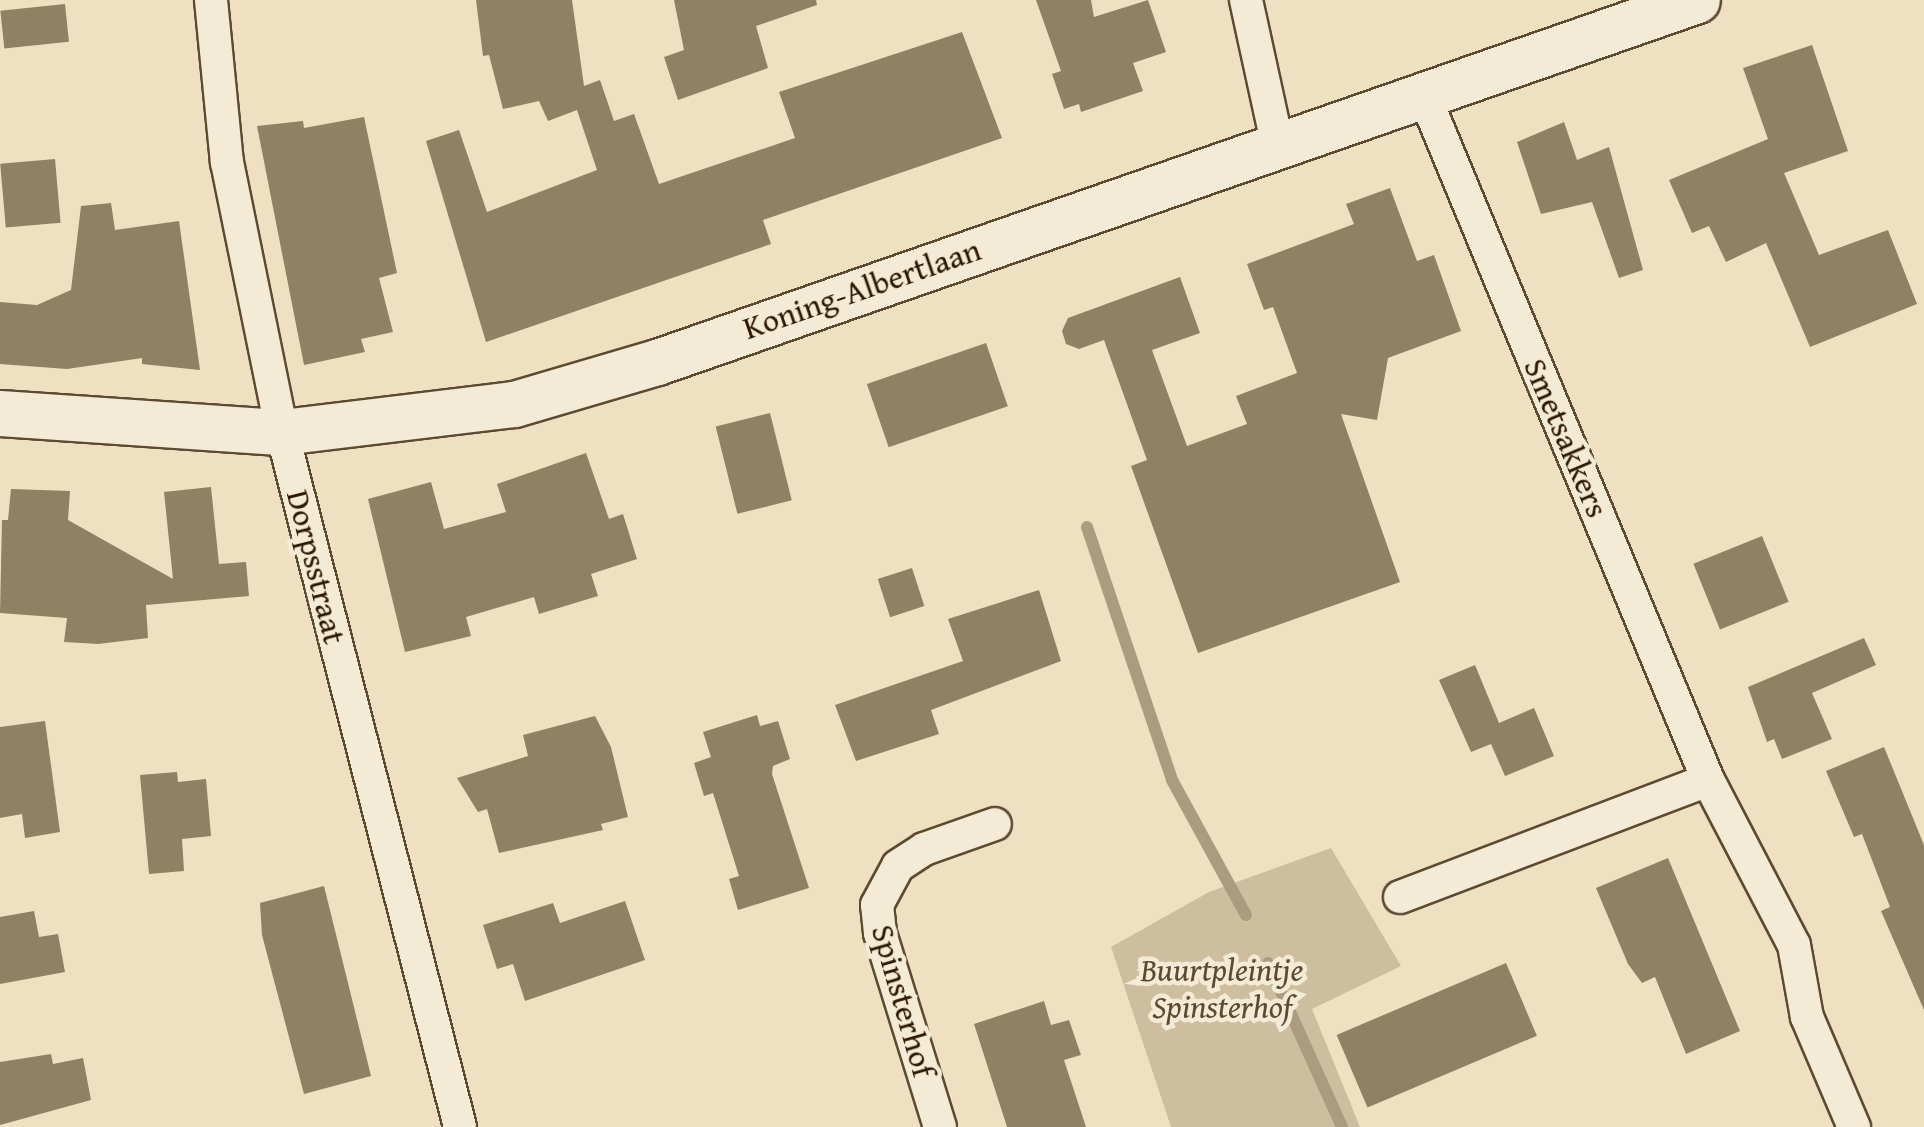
<!DOCTYPE html>
<style>
body{margin:0}
#map{position:relative;width:1924px;height:1127px;overflow:hidden;background:#eee0c0;font-family:"Gentium Book Plus",serif}
div>[style]{position:absolute}
.green>*{inset:0;background:#cdbea0}
.stream>*{height:12px;margin:-6px;padding:0 6px;transform-origin:6px;border-radius:6px;background:#ac9c7f}
.building>*{inset:0;background:#908064;transform-origin:0 0}
.roads{filter:drop-shadow(2px 0 #5c4a31) drop-shadow(-2px 0 #5c4a31) drop-shadow(0 2px #5c4a31) drop-shadow(0 -2px #5c4a31)}
.street>*{height:32px;margin:-16px;padding:0 16px;transform-origin:16px;border-radius:16px;background:#f4ebd6}
.secondary>*{height:45px;margin:-22.5px;padding:0 22.5px;transform-origin:22.5px;border-radius:22.5px;background:#f4ebd6}
span{translate:-50% -50%;white-space:nowrap;text-align:center;line-height:1.15;-webkit-text-stroke:9px #f4ebd6;paint-order:stroke}
.street-label{font-size:32px;color:#2b1801}
.park-label{font-size:32px;color:#5c4a31;font-style:italic}
</style>
<div id="map">
<div class="green">
<i style="clip-path:polygon(1331px 848px,1401px 966px,1312px 1009px,1360px 1127px,1171px 1127px,1111px 947px,1209px 892px)"></i>
</div>
<div class="stream">
<i style="left:1087px;top:527px;width:267px;rotate:71.4deg"></i>
<i style="left:1172px;top:780px;width:154px;rotate:61.3deg"></i>
<i style="left:1268px;top:963px;width:180px;rotate:65.7deg"></i>
</div>
<div class="building">
<i style="clip-path:polygon(476px 0,572px 0,584px 86px,600px 80px,614px 121px,634px 114px,659px 184px,795px 138px,779px 92px,962px 32px,1002px 138px,763px 220px,771px 244px,486px 342px,426px 141px,459px 130px,487px 212px,597px 170px,577px 110px,548px 121px,539px 101px,503px 109px,489px 55px,483px 56px)"></i>
<i style="clip-path:polygon(674px 0,816px 0,817px 5px,756px 26px,768px 68px,678px 100px,664px 57px,684px 50px)"></i>
<i style="clip-path:polygon(1036px 0,1091px 0,1094px 17px,1148px 0,1166px 52px,1133px 63px,1143px 91px,1081px 112px,1079px 104px,1064px 109px,1052px 74px,1061px 71px)"></i>
<i style="left:65px;top:4px;width:38px;height:65px;rotate:84deg"></i>
<i style="clip-path:polygon(1812px 45px,1848px 151px,1784px 173px,1819px 255px,1888px 230px,1917px 304px,1810px 347px,1766px 243px,1726px 262px,1709px 226px,1692px 233px,1669px 180px,1768px 139px,1743px 68px)"></i>
<i style="clip-path:polygon(364px 117px,397px 273px,379px 278px,393px 332px,361px 339px,365px 352px,304px 365px,257px 126px,303px 121px,304px 128px)"></i>
<i style="clip-path:polygon(1564px 122px,1577px 160px,1609px 147px,1643px 270px,1619px 278px,1592px 202px,1541px 214px,1517px 142px)"></i>
<i style="left:55px;top:159px;width:64px;height:55px;rotate:85deg"></i>
<i style="clip-path:polygon(1390px 188px,1417px 261px,1434px 255px,1461px 331px,1388px 358px,1377px 420px,1341px 414px,1400px 582px,1198px 653px,1131px 466px,1147px 460px,1104px 340px,1079px 349px,1066px 344px,1062px 331px,1068px 318px,1180px 277px,1200px 333px,1152px 350px,1187px 446px,1247px 424px,1236px 396px,1297px 373px,1273px 307px,1264px 310px,1247px 264px,1354px 224px,1346px 204px)"></i>
<i style="clip-path:polygon(111px 203px,115px 230px,179px 221px,200px 370px,142px 364px,142px 358px,67px 369px,0 364px,0 302px,37px 305px,71px 290px,81px 206px)"></i>
<i style="left:986px;top:343px;width:67px;height:126px;rotate:71deg"></i>
<i style="left:770px;top:413px;width:90px;height:56px;rotate:76deg"></i>
<i style="clip-path:polygon(586px 453px,609px 519px,623px 514px,637px 559px,591px 574px,598px 596px,539px 614px,534px 597px,466px 617px,471px 636px,405px 652px,368px 499px,431px 482px,444px 529px,506px 512px,497px 484px)"></i>
<i style="clip-path:polygon(211px 487px,219px 564px,246px 562px,249px 596px,146px 605px,148px 638px,98px 644px,64px 642px,67px 618px,0 613px,2px 520px,8px 520px,11px 489px,70px 491px,68px 520px,173px 579px,164px 492px)"></i>
<i style="left:1762px;top:536px;width:71px;height:74px;rotate:68deg"></i>
<i style="left:912px;top:568px;width:40px;height:36px;rotate:72deg"></i>
<i style="clip-path:polygon(1039px 590px,1061px 661px,931px 710px,939px 734px,856px 761px,835px 705px,963px 661px,948px 619px)"></i>
<i style="clip-path:polygon(1864px 638px,1876px 665px,1812px 693px,1832px 739px,1782px 759px,1774px 739px,1767px 742px,1748px 687px)"></i>
<i style="clip-path:polygon(1475px 665px,1499px 723px,1534px 708px,1554px 756px,1505px 776px,1491px 744px,1471px 752px,1439px 680px)"></i>
<i style="clip-path:polygon(757px 715px,760px 726px,778px 721px,790px 759px,773px 766px,772px 774px,809px 888px,738px 910px,729px 879px,739px 876px,713px 793px,704px 796px,694px 763px,711px 757px,703px 732px)"></i>
<i style="clip-path:polygon(595px 716px,611px 747px,628px 817px,601px 824px,603px 830px,499px 853px,487px 809px,478px 812px,457px 778px,528px 756px,523px 735px)"></i>
<i style="clip-path:polygon(45px 721px,60px 832px,25px 838px,22px 814px,0 818px,0 727px)"></i>
<i style="clip-path:polygon(1884px 747px,1924px 845px,1924px 1010px,1881px 911px,1890px 907px,1862px 834px,1854px 837px,1826px 771px)"></i>
<i style="clip-path:polygon(177px 772px,178px 782px,206px 779px,211px 836px,182px 839px,184px 871px,149px 874px,140px 775px)"></i>
<i style="clip-path:polygon(1668px 858px,1740px 1031px,1686px 1054px,1655px 977px,1642px 983px,1628px 964px,1596px 888px)"></i>
<i style="clip-path:polygon(324px 886px,371px 1076px,304px 1094px,262px 935px,260px 903px)"></i>
<i style="clip-path:polygon(625px 901px,645px 960px,525px 1001px,513px 964px,497px 969px,483px 925px,553px 903px,560px 923px)"></i>
<i style="clip-path:polygon(34px 911px,39px 937px,58px 934px,65px 972px,0 984px,0 917px)"></i>
<i style="left:1506px;top:963px;width:79px;height:184px;rotate:67deg"></i>
<i style="clip-path:polygon(1044px 1001px,1051px 1025px,1069px 1020px,1081px 1055px,1064px 1060px,1086px 1127px,1007px 1127px,974px 1024px)"></i>
<i style="clip-path:polygon(51px 1054px,53px 1064px,83px 1058px,91px 1100px,0 1125px,0 1062px)"></i>
</div>
<div class="roads">
<div class="street">
<i style="left:211px;top:0;width:163px;rotate:84.4deg"></i>
<i style="left:227px;top:162px;width:276px;rotate:78.5deg"></i>
<i style="left:282px;top:432px;width:717px;rotate:75.63deg"></i>
<i style="left:1246px;top:0;width:145px;rotate:77.7deg"></i>
<i style="left:1424px;top:95px;width:742px;rotate:67.48deg"></i>
<i style="left:1708px;top:780px;width:186px;rotate:62.5deg"></i>
<i style="left:1794px;top:945px;width:73px;rotate:79.8deg"></i>
<i style="left:1807px;top:1017px;width:120px;rotate:66.9deg"></i>
<i style="left:1400px;top:897px;width:329px;rotate:-20.8deg"></i>
<i style="left:940px;top:1127px;width:203px;rotate:-107.2deg"></i>
<i style="left:880px;top:933px;width:28px;rotate:-96deg"></i>
<i style="left:877px;top:905px;width:44px;rotate:-61.7deg"></i>
<i style="left:898px;top:866px;width:31px;rotate:-33deg"></i>
<i style="left:924px;top:849px;width:75px;rotate:-19.4deg"></i>
</div>
<div class="secondary">
<i style="left:0;top:413px;width:283px;rotate:3.9deg"></i>
<i style="left:282px;top:432px;width:234px;rotate:-6.9deg"></i>
<i style="left:514px;top:404px;width:149px;rotate:-16.4deg"></i>
<i style="left:657px;top:362px;width:1101px;rotate:-19.19deg"></i>
</div>
</div>
<div class="street-label">
<span style="left:862px;top:289px;rotate:-19deg">Koning-Albertlaan</span>
<span style="left:1566px;top:438px;rotate:67deg">Smetsakkers</span>
<span style="left:316px;top:567px;rotate:76deg">Dorpsstraat</span>
<span style="left:903px;top:1001px;rotate:74deg">Spinsterhof</span>
</div>
<div class="park-label">
<span style="left:1222px;top:989px">Buurtpleintje<br>Spinsterhof</span>
</div>
</div>
